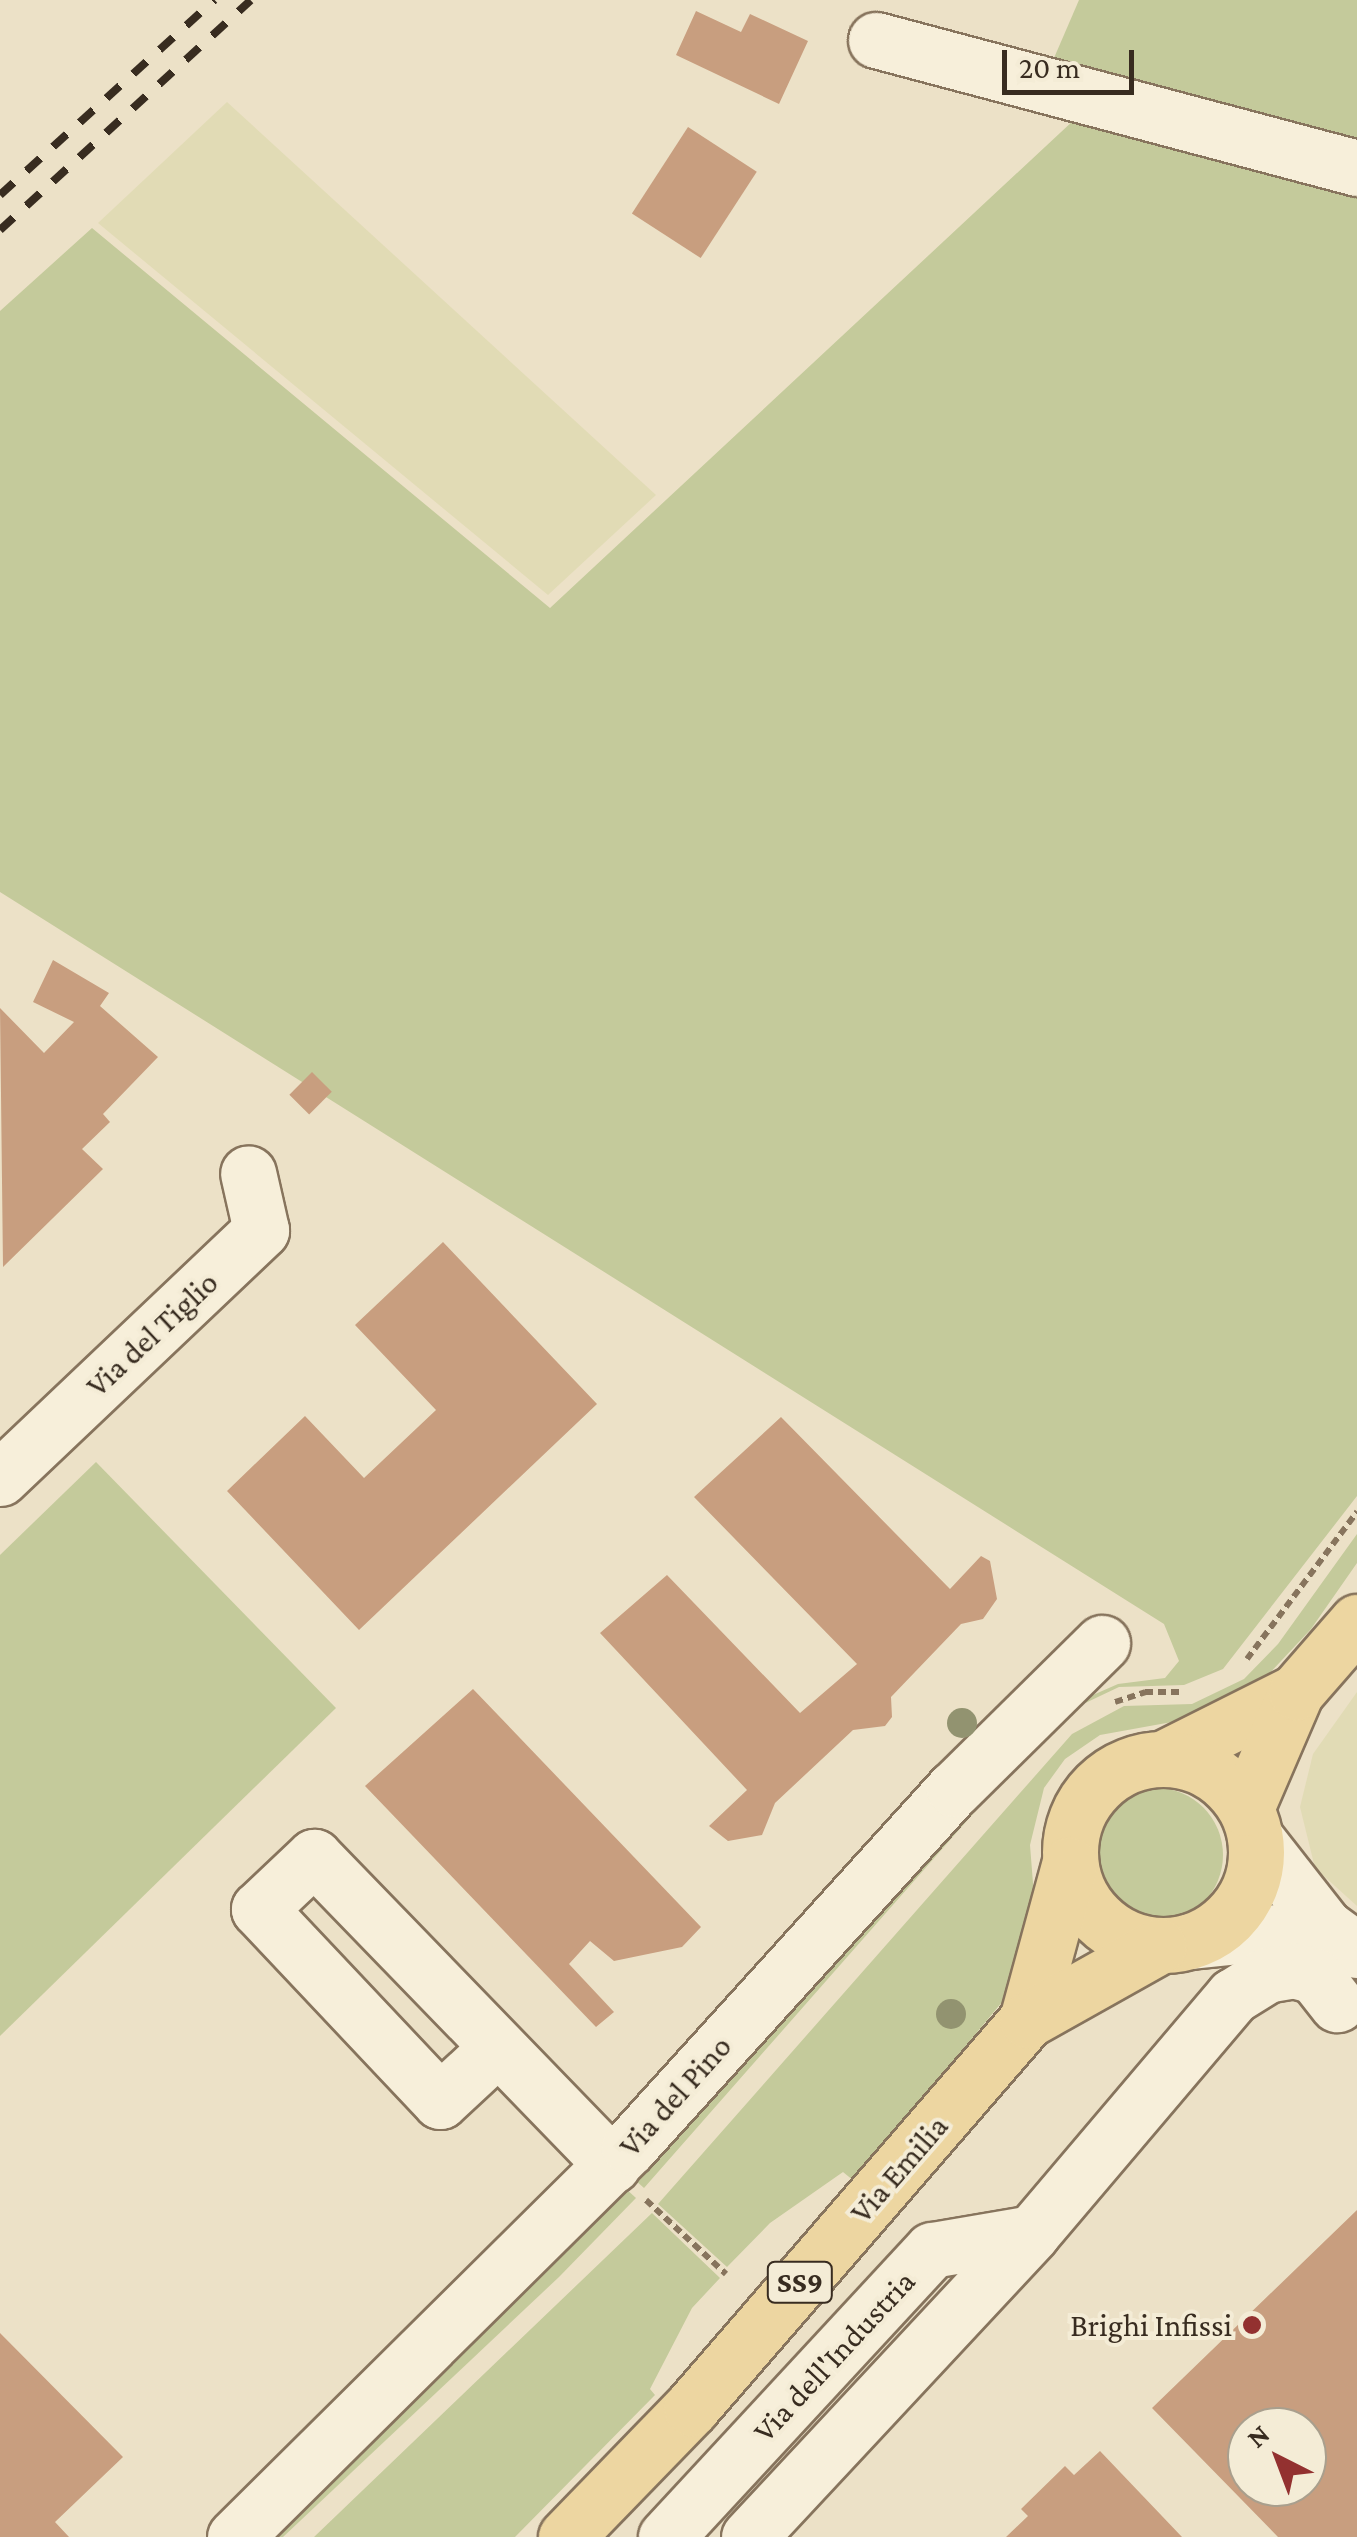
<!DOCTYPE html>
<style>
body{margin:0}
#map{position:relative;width:1357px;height:2537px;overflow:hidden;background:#ece1c7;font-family:"Crimson Pro",serif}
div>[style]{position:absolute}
.farmland>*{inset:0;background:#e1dbb5}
.green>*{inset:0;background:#c4ca9b}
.round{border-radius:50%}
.building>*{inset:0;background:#c89e7f;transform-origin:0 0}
.path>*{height:6px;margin-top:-3px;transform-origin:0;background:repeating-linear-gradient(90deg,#87745d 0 8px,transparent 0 13px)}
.roads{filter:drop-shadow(2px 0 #87745d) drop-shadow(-2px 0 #87745d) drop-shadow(0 2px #87745d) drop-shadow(0 -2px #87745d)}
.minor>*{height:55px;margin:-27.5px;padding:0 27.5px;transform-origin:27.5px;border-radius:27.5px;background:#f7efda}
.major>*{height:55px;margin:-27.5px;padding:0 27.5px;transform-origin:27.5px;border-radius:27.5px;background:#edd6a1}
.major>.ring{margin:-27.5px;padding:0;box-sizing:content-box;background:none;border:55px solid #edd6a1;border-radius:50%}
.rail>*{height:8px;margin-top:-4px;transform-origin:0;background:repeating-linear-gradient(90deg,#382c20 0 18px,transparent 0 36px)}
.trees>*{width:30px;height:30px;margin:-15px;border-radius:50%;background:#929370}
.dots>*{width:28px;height:28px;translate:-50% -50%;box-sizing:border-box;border:5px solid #f4ecd6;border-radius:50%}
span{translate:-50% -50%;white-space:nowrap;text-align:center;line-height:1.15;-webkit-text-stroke:8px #f4ecd6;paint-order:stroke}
.shield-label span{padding:2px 8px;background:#f4ecd6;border:2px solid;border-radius:8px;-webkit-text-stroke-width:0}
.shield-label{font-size:30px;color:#382c20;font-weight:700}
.street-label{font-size:32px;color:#382c20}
.poi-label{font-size:32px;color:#382c20}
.right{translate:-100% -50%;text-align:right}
.north{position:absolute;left:1227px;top:2407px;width:100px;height:100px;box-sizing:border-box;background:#f4ecd6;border:2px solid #a99f8d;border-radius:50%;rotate:318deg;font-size:28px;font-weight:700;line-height:40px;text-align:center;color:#382c20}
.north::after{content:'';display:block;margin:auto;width:35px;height:45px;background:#933130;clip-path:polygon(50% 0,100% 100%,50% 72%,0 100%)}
.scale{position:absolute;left:1002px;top:50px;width:132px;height:45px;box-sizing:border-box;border:5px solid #382c20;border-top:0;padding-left:12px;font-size:30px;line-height:35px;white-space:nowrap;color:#382c20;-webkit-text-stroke:8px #f4ecd6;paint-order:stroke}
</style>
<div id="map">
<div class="farmland">
<i style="clip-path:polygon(227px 102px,656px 495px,548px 595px,98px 223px)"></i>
<i style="clip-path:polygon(1357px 1692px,1357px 1906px,1315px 1868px,1300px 1807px,1313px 1754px)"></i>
</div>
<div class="green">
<i style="clip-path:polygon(1079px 0,1357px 0,1357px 152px,1060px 75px,1054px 58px)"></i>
<i style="clip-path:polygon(1075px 119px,1357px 193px,1357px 1496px,1223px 1669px,1184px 1685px,1119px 1687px,1060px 1715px,644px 2188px,635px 2180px,1061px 1709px,1118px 1684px,1165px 1678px,1179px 1661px,1164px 1624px,0 892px,0 311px,92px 228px,550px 608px)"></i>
<i style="clip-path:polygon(96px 1462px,336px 1708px,0 2036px,0 1555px)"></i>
<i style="clip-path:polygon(1357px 1534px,1357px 1563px,1311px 1629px,1265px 1678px,1194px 1718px,1100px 1735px,1065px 1759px,1044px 1788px,1030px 1845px,1035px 1909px,1017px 1984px,854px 2181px,843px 2172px,770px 2223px,727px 2267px,658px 2204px,1072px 1734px,1124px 1706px,1192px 1704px,1244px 1679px,1278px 1644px)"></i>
<i class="round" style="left:1089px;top:1788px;width:134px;height:134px"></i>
<i style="clip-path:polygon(625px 2188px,636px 2198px,559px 2277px,283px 2537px,261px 2537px)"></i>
<i style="clip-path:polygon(652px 2213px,720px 2278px,692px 2308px,650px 2389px,655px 2395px,515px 2537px,314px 2537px)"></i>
</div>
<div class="building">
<i style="clip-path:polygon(696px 11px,741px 32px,750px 14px,808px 41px,779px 104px,676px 55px)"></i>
<i style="left:688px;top:127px;width:82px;height:103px;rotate:33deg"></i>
<i style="clip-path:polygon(53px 960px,109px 993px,100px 1006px,158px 1057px,103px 1114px,110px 1122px,82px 1149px,103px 1169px,3px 1267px,0 1008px,44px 1053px,74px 1022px,33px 1002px)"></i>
<i style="left:312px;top:1072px;width:28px;height:32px;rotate:45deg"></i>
<i style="clip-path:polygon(443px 1242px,597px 1404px,359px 1630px,227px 1491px,305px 1416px,364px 1478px,436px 1410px,355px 1325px)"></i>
<i style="clip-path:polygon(781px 1417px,950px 1589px,981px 1556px,990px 1561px,997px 1599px,983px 1619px,961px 1624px,891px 1697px,892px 1717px,885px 1726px,853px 1730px,775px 1803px,762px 1835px,728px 1841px,709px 1826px,747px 1790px,600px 1633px,667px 1575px,800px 1713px,857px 1664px,694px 1497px)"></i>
<i style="clip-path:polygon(473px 1689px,701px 1927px,682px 1947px,614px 1961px,590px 1941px,569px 1964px,614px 2012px,596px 2027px,365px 1786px)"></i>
<i style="clip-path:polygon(evenodd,1357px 2210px,1357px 2537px,1278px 2537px,1152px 2408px,1357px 2210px,1247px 2427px,1307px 2427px,1307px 2487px,1247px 2487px,1247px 2427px)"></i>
<i style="clip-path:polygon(0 2333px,123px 2457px,55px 2522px,69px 2537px,0 2537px)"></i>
<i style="clip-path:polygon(1100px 2451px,1182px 2537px,1006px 2537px,1028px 2516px,1021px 2509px,1065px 2466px,1074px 2475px)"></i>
</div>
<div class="path">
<i style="left:1247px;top:1659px;width:184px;rotate:-53.2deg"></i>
<i style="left:1115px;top:1702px;width:32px;rotate:-18deg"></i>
<i style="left:1145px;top:1692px;width:36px"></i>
<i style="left:646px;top:2200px;width:109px;rotate:42.8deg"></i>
</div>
<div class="roads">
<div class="minor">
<i style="left:876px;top:40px;width:498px;rotate:14.9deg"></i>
<i style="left:0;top:1478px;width:360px;rotate:-43.5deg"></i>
<i style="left:261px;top:1230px;width:58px;rotate:-102.8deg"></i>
<i style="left:1256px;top:1839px;width:112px;rotate:51.9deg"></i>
<i style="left:1325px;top:1927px;width:39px;rotate:36deg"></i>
<i style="left:1191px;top:1941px;width:135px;rotate:-6deg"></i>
<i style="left:495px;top:2050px;width:75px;rotate:137.2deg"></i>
<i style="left:440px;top:2101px;width:264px;rotate:-133.3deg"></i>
<i style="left:259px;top:1909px;width:76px;rotate:-43.4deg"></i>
<i style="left:314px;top:1857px;width:429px;rotate:45.9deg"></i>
<i style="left:235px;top:2537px;width:554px;rotate:-44.71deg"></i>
<i style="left:629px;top:2147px;width:484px;rotate:-47.8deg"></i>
<i style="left:954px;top:1789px;width:208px;rotate:-44.6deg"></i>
<i style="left:666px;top:2537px;width:391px;rotate:-47.2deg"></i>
<i style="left:932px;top:2250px;width:101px;rotate:-9.6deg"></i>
<i style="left:749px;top:2537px;width:415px;rotate:-47deg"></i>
<i style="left:1032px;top:2233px;width:311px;rotate:-49.7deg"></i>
<i style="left:1233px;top:1996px;width:39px;rotate:-32deg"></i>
<i style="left:1266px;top:1975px;width:27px;rotate:-10deg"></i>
<i style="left:1293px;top:1970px;width:23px;rotate:15deg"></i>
<i style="left:1315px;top:1976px;width:36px;rotate:52deg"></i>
</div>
<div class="major">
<i style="left:1166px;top:1757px;width:145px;rotate:-26.6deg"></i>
<i class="ring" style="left:1070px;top:1759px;width:131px;height:131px"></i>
<i style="left:1246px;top:1808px;width:126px;rotate:-66.7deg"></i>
<i style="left:1296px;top:1692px;width:93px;rotate:-48.9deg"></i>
<i style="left:1027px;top:2020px;width:161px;rotate:-74.8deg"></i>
<i style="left:566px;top:2537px;width:180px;rotate:-45.9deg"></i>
<i style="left:691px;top:2408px;width:513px;rotate:-49.11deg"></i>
<i style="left:1027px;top:2020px;width:151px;rotate:-29.3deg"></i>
</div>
</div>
<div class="rail">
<i style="left:0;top:195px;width:290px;rotate:-42.3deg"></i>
<i style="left:0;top:230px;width:340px;rotate:-42.5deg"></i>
</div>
<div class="trees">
<i style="left:962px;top:1723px"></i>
<i style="left:951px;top:2014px"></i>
</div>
<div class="dots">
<i style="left:1252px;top:2325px;background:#933130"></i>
</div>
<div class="shield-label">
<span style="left:800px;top:2282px">SS9</span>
</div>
<div class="street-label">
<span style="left:152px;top:1334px;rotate:-43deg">Via del Tiglio</span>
<span style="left:675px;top:2096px;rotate:-48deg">Via del Pino</span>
<span style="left:899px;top:2169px;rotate:-49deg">Via Emilia</span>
<span style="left:834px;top:2356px;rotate:-47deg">Via dell'Industria</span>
</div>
<div class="poi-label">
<span class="right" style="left:1232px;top:2325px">Brighi Infissi</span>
</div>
<div class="north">N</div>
<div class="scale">20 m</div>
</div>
